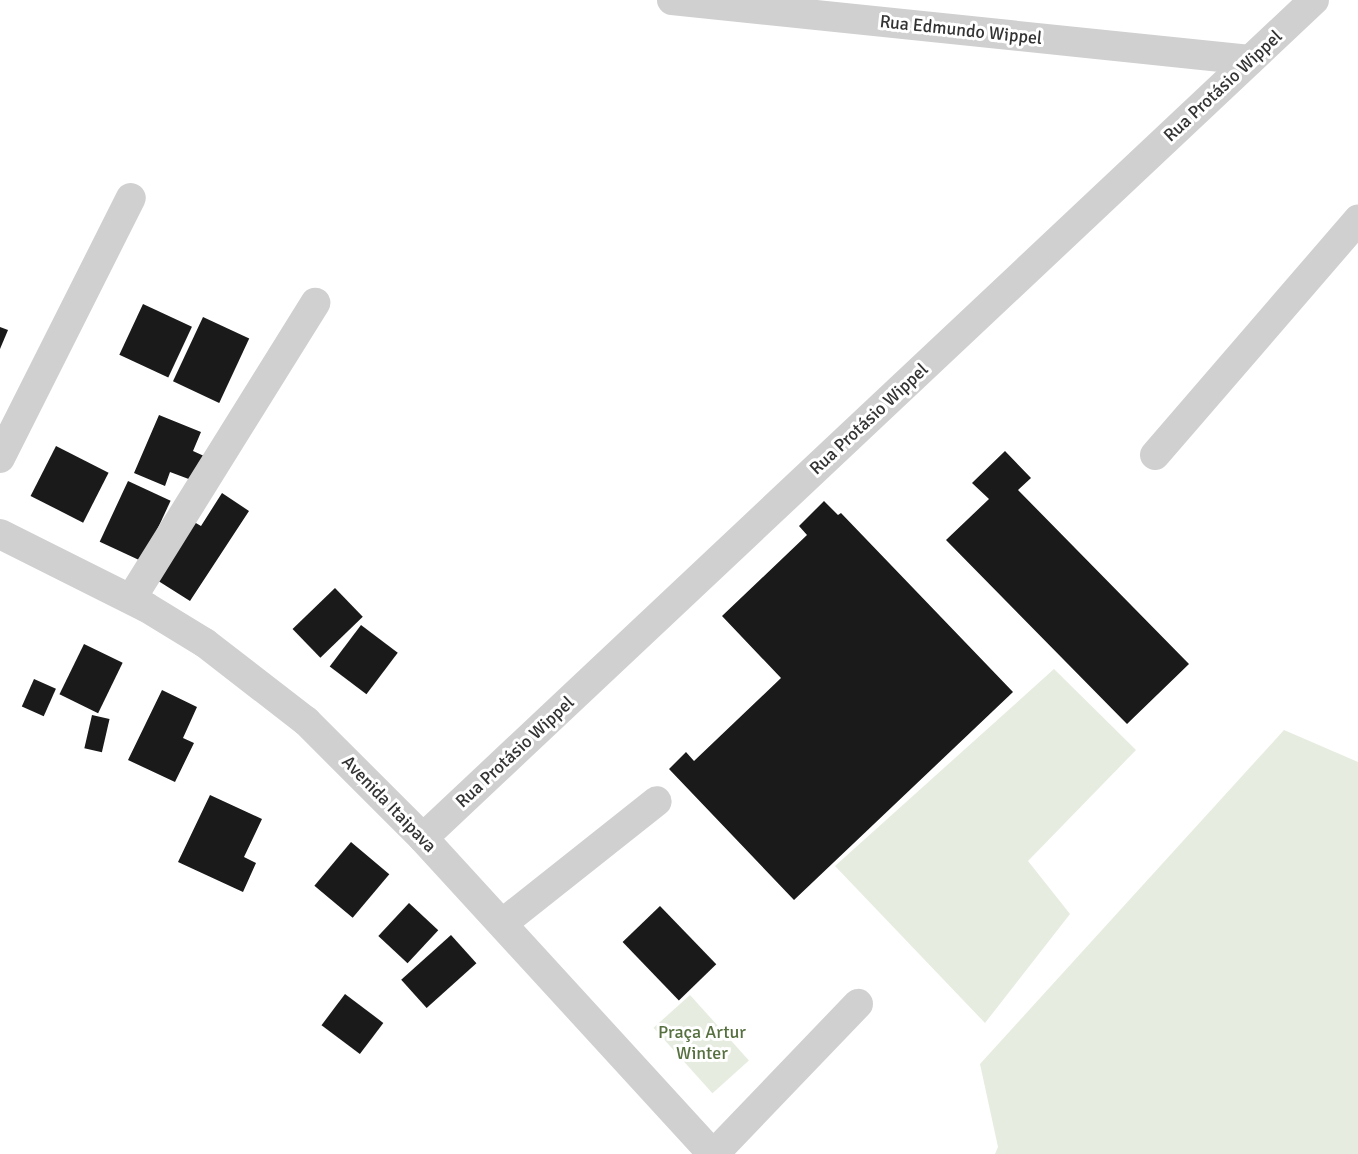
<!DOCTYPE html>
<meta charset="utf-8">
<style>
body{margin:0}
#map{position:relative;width:1358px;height:1154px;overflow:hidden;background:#fff;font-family:Signika,sans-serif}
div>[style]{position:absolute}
.green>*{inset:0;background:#e6ecdf;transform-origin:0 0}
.building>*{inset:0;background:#1a1a1a;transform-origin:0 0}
.minor>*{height:30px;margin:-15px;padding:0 15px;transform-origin:15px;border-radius:15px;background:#d0d0d0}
span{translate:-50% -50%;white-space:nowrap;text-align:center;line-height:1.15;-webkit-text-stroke:6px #fff;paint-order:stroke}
.street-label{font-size:18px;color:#333}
.park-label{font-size:18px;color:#56703f}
</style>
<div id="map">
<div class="green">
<i style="clip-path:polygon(1054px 669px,1136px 750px,1028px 861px,1070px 914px,985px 1023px,835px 866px)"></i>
<i style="clip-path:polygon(1284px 730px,1358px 762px,1358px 1154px,995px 1154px,998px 1147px,980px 1064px)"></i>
<i style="left:690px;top:995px;width:88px;height:49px;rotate:48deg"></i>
</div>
<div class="building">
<i style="left:143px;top:304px;width:54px;height:56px;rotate:25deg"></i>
<i style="left:203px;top:317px;width:51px;height:71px;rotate:25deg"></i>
<i style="clip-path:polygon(0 327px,8px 330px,0 349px)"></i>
<i style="clip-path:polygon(159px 415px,201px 432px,193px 451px,204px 456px,194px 481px,170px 472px,165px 486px,134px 473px)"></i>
<i style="left:56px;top:446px;width:59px;height:56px;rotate:27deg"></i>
<i style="clip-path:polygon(1005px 451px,1031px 478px,1018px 490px,1189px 664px,1127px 724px,946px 540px,989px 499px,972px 483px)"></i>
<i style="left:128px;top:481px;width:47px;height:67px;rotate:25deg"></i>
<i style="clip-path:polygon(222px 493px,249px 511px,190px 601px,152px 577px,189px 519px,201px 526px)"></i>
<i style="clip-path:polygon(824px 501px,838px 515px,841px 513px,1013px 692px,794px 900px,669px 769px,686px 752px,694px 761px,781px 678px,722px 616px,807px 535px,799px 526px)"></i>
<i style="left:335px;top:588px;width:40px;height:59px;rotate:46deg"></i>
<i style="left:361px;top:625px;width:46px;height:52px;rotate:37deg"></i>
<i style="left:84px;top:644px;width:43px;height:56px;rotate:26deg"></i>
<i style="left:34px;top:679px;width:24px;height:30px;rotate:24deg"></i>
<i style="clip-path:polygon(162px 690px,197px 707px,183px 738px,194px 743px,175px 782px,128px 760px)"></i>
<i style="left:92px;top:715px;width:18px;height:34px;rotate:13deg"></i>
<i style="clip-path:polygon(210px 795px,262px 819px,244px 857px,256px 863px,243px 892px,178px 862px)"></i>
<i style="left:351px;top:842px;width:50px;height:57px;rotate:40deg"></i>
<i style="left:409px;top:903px;width:40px;height:45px;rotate:43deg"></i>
<i style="left:660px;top:906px;width:81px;height:52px;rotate:46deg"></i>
<i style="left:451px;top:935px;width:38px;height:67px;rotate:48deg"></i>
<i style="left:345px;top:994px;width:48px;height:39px;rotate:37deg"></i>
</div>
<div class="minor">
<i style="left:672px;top:0;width:581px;rotate:5.93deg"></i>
<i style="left:1155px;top:455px;width:311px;rotate:-49.2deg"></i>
<i style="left:0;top:458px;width:291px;rotate:-63.3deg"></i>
<i style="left:0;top:534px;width:163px;rotate:26.6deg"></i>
<i style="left:146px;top:607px;width:69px;rotate:31.4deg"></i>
<i style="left:205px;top:643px;width:128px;rotate:37.7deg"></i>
<i style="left:306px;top:721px;width:165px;rotate:45deg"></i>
<i style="left:423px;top:838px;width:429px;rotate:47.5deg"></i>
<i style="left:131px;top:599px;width:349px;rotate:-58.1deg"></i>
<i style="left:423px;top:838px;width:1223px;rotate:-43.24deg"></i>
<i style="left:503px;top:923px;width:196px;rotate:-38.4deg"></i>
<i style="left:714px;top:1154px;width:208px;rotate:-46.2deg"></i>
</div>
<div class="street-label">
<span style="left:961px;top:30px;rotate:6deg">Rua Edmundo Wippel</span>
<span style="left:1223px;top:86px;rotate:-43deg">Rua Protásio Wippel</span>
<span style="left:869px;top:419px;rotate:-43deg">Rua Protásio Wippel</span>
<span style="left:515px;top:752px;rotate:-43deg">Rua Protásio Wippel</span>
<span style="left:389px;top:804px;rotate:46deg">Avenida Itaipava</span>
</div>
<div class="park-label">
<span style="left:702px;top:1043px">Praça Artur<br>Winter</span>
</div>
</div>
